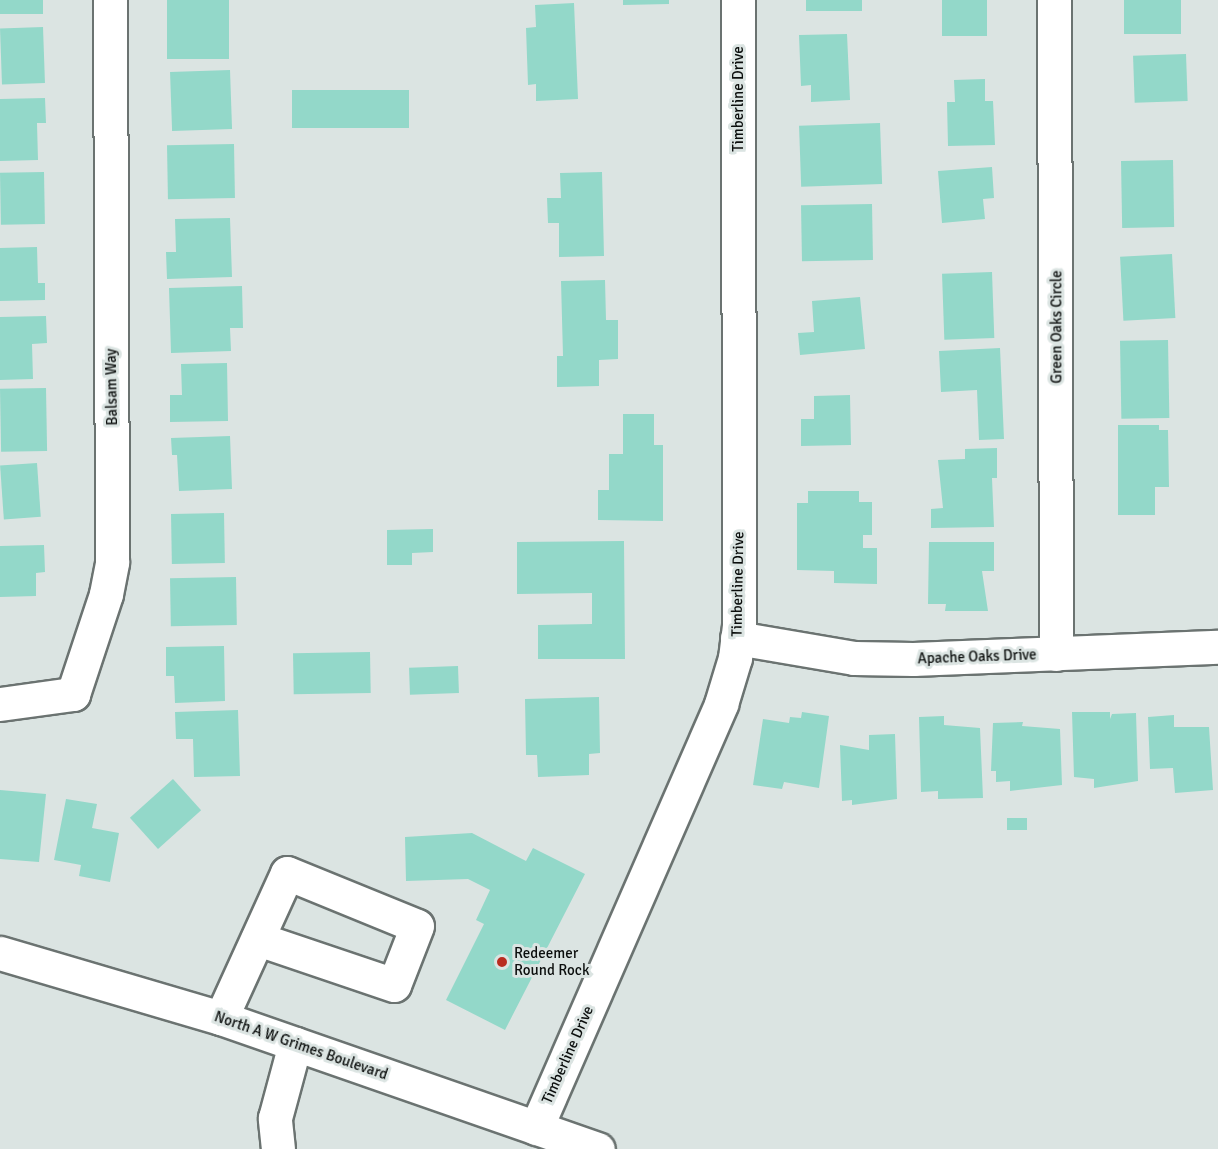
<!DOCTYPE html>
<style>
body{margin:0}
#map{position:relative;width:1218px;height:1149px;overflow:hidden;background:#dbe4e2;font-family:Signika,sans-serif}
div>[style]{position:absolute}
.building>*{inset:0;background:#93d8c9;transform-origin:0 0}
.roads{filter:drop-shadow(2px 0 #6b7371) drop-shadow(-2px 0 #6b7371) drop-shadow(0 2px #6b7371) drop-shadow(0 -2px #6b7371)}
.minor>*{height:33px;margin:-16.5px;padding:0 16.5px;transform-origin:16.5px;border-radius:16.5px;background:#fff}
.major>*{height:33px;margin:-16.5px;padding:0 16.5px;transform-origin:16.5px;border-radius:16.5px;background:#fff}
.dots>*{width:16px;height:16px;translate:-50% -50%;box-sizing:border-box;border:3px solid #dbe4e2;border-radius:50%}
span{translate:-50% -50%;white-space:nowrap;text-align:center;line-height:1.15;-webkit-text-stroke:6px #dbe4e2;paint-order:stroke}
.street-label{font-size:15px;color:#0b0e0d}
.poi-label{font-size:15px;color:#0b0e0d}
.left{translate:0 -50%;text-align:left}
</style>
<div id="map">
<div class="building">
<i style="left:0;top:0;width:43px;height:14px"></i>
<i style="left:167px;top:0;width:62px;height:59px"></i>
<i style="clip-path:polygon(623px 0,669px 0,669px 4px,623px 5px)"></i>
<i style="left:806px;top:0;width:56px;height:11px"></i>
<i style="left:942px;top:0;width:45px;height:36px"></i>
<i style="left:1124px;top:0;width:57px;height:34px"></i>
<i style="clip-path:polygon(574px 3px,578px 99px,536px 101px,536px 84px,528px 85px,526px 28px,536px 27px,535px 5px)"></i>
<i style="left:43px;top:27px;width:56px;height:43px;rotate:88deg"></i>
<i style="clip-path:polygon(847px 34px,850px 100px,811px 102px,811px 85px,801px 86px,799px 35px)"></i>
<i style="left:1186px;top:54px;width:47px;height:53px;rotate:88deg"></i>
<i style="left:230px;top:70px;width:59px;height:60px;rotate:88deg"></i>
<i style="clip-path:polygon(985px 79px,985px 101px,993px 101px,995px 145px,948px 146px,947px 102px,955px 102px,954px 80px)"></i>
<i style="left:409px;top:90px;width:38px;height:117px;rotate:90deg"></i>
<i style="clip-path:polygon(45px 98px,46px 123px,37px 123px,38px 160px,0 161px,0 99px)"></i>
<i style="left:880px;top:123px;width:61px;height:81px;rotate:88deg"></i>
<i style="left:234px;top:144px;width:54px;height:67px;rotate:89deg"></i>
<i style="left:1173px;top:160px;width:67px;height:52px;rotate:89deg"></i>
<i style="clip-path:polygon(992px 167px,994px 198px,983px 199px,985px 219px,942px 223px,938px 171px)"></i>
<i style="left:44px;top:172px;width:52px;height:44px;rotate:89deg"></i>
<i style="clip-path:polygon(602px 172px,604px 256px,559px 257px,559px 223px,548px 223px,547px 198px,561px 198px,560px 173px)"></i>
<i style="left:872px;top:204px;width:56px;height:71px;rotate:89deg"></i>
<i style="clip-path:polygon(230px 218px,232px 277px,167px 279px,166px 252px,176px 252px,175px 219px)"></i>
<i style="clip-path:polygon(37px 247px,38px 283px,45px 283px,45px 300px,0 301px,0 248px)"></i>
<i style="left:1172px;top:254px;width:64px;height:52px;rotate:87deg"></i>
<i style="left:992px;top:272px;width:66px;height:50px;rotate:88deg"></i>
<i style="clip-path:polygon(605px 280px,606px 320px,618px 320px,618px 359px,599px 360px,599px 386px,557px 387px,557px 356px,563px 356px,561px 281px)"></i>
<i style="clip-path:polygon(242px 286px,243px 328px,230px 328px,231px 351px,171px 353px,169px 288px)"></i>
<i style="clip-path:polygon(860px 297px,865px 349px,800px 355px,798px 333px,814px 332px,812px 301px)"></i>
<i style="clip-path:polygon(46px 316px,47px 343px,32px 344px,33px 379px,0 380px,0 317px)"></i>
<i style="left:1168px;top:340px;width:78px;height:48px;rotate:89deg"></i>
<i style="clip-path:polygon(1000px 348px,1004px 439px,979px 440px,977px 390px,941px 392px,939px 351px)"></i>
<i style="clip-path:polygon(227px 363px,228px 421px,170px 422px,170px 395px,182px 395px,181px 364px)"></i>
<i style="left:46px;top:388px;width:63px;height:46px;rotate:89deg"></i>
<i style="clip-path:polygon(850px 395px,851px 445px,801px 446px,801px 419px,814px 419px,814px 396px)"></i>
<i style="clip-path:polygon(623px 414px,654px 414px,654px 445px,663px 445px,663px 521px,598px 520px,598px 490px,609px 490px,609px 454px,623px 454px)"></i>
<i style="clip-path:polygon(1118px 425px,1159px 425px,1159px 430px,1168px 430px,1169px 487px,1155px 487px,1155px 515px,1118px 515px)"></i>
<i style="clip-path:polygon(230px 436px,232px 489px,179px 491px,177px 455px,172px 455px,171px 438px)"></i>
<i style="clip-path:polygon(997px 448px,997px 478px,992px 478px,994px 527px,931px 528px,931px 509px,943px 508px,938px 460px,965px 459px,965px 449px)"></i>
<i style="left:37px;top:463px;width:54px;height:37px;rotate:86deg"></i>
<i style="clip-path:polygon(808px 491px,859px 491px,859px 502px,872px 502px,872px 535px,863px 535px,863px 548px,877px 548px,877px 584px,834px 583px,834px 571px,797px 570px,797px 503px,808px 503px)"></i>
<i style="left:224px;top:513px;width:50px;height:53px;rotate:89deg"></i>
<i style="clip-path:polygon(433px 529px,433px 552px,412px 553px,412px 565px,387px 565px,387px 530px)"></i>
<i style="clip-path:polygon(624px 541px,625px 659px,538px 659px,538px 625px,592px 624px,592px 593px,517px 594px,517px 542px)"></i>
<i style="clip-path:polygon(929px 542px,994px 542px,994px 571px,982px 571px,988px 611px,945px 611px,946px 604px,928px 604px)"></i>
<i style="clip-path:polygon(44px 545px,45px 572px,36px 573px,36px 596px,0 597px,0 546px)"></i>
<i style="left:236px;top:577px;width:48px;height:66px;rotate:89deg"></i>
<i style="clip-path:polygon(224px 646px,225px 701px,175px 703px,174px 676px,166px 676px,166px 647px)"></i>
<i style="left:370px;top:652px;width:41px;height:77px;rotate:89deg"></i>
<i style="left:458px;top:666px;width:27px;height:49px;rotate:88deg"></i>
<i style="clip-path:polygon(599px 697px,600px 753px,589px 754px,589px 775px,538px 777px,537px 755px,526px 755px,525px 699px)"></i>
<i style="clip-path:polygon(238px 710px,240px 776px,194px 777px,193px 739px,176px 739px,175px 712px)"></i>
<i style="clip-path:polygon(802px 712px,829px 716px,819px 788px,784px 782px,782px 789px,753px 785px,763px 719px,789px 723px,790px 717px,801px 718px)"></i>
<i style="clip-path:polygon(1072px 712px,1110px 712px,1110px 719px,1112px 714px,1136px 713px,1138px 781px,1094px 788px,1094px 779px,1074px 777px)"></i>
<i style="clip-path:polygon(1174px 715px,1174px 727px,1209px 727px,1213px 790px,1175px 793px,1173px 768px,1150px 769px,1148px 717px)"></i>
<i style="clip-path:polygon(944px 716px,944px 725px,980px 728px,983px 798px,938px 799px,938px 791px,921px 792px,919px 717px)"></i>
<i style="clip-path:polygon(1023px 722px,1022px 726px,1060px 729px,1062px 785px,1010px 791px,1010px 781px,996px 782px,996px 771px,991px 771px,993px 723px)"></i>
<i style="clip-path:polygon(895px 734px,897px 799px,852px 805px,852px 800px,842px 801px,840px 745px,869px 750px,869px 735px)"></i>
<i style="left:173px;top:779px;width:42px;height:58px;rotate:48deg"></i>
<i style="clip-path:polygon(0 790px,46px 794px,39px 862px,0 859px)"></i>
<i style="clip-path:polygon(66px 799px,97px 804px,92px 828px,119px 833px,110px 882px,79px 876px,81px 865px,54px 860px)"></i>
<i style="left:1027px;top:818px;width:12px;height:20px;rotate:90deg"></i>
<i style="clip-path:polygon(472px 833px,526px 861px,533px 848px,585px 874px,505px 1030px,446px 1000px,484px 924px,476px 920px,490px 890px,468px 879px,406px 881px,405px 837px)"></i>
</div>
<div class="roads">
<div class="minor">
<i style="left:1054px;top:0;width:654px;rotate:89.82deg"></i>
<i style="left:737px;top:638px;width:119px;rotate:9.7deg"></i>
<i style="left:854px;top:658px;width:59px;rotate:1deg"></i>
<i style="left:913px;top:659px;width:305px;rotate:-2.3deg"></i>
<i style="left:0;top:704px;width:74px;rotate:-7.8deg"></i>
<i style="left:73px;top:694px;width:105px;rotate:-71.7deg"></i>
<i style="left:106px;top:594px;width:33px;rotate:-79deg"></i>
<i style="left:112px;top:562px;width:562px;rotate:-90.2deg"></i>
<i style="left:221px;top:1018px;width:159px;rotate:-65.5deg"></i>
<i style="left:287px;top:873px;width:140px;rotate:22.2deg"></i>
<i style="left:417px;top:926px;width:63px;rotate:111.3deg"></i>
<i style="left:394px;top:985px;width:144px;rotate:-161.3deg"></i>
<i style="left:536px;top:1128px;width:463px;rotate:-66.4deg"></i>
<i style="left:721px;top:704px;width:48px;rotate:-73.1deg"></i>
<i style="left:735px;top:658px;width:32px;rotate:-83deg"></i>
<i style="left:739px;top:626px;width:626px;rotate:-90.09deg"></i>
<i style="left:278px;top:1149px;width:31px;rotate:-96deg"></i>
<i style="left:275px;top:1118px;width:77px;rotate:-74.9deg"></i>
</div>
<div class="major">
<i style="left:0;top:953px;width:230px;rotate:16.4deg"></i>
<i style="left:221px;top:1018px;width:399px;rotate:19.2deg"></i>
</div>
</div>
<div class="dots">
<i style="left:502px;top:962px;background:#b92c20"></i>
</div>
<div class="street-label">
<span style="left:739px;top:99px;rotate:-90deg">Timberline Drive</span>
<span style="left:1057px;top:327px;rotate:-90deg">Green Oaks Circle</span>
<span style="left:112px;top:387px;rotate:-91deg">Balsam Way</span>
<span style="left:738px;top:584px;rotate:-89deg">Timberline Drive</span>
<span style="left:977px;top:657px;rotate:-2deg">Apache Oaks Drive</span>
<span style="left:301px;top:1046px;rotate:19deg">North A W Grimes Boulevard</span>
<span style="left:568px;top:1055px;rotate:-66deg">Timberline Drive</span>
</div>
<div class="poi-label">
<span class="left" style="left:514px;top:962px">Redeemer<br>Round Rock</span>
</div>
</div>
